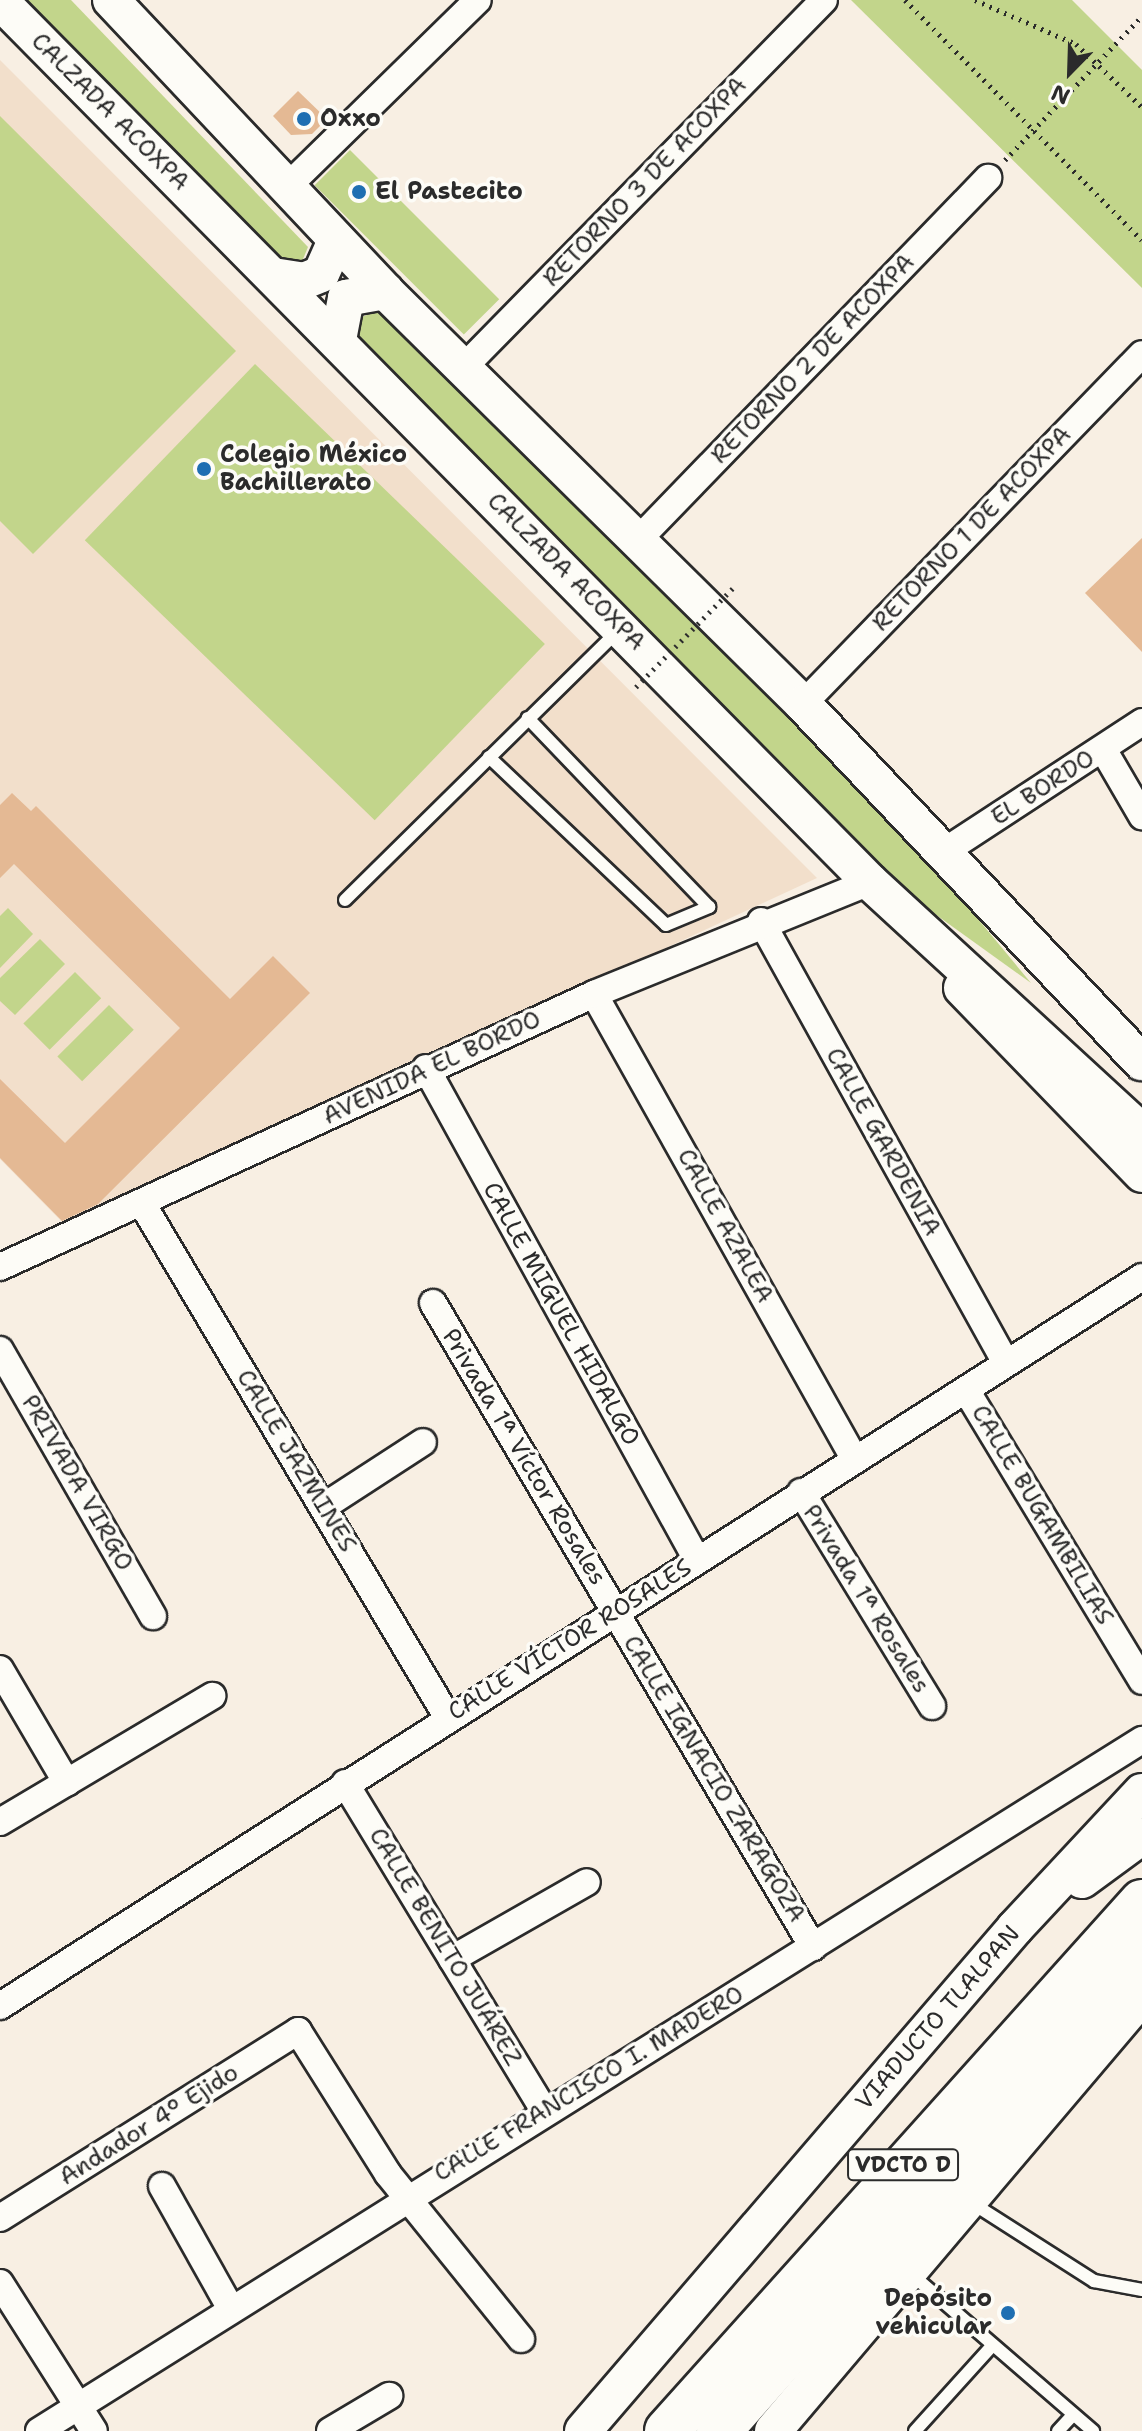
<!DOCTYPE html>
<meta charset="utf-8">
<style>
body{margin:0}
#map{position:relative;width:1142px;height:2431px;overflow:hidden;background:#f8efe3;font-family:"Shantell Sans",sans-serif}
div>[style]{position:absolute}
.built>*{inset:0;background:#f2dfcb}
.green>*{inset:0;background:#c2d58b;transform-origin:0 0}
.building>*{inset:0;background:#e4b994}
.path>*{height:5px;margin-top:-2.5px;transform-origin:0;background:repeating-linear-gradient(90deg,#2b2b2b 0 2px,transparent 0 8px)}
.roads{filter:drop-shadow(2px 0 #2b2b2b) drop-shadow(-2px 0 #2b2b2b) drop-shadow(0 2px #2b2b2b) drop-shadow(0 -2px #2b2b2b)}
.service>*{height:12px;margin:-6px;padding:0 6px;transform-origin:6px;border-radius:6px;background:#fdfcf7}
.minor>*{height:26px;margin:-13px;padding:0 13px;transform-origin:13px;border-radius:13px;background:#fdfcf7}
.secondary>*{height:36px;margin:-18px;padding:0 18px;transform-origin:18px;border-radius:18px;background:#fdfcf7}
.motorway>*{height:44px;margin:-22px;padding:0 22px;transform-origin:22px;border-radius:22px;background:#fdfcf7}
.path-bridge>*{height:5px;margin-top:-2.5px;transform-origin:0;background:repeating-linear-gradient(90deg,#2b2b2b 0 2px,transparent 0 8px)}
.dots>*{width:22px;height:22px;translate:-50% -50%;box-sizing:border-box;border:4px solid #fdfcf7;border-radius:50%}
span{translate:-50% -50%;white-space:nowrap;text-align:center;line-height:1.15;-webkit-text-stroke:7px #fdfcf7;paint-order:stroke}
.shield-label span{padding:2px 6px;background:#fdfcf7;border:2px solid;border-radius:6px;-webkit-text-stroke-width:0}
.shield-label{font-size:22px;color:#2b2b2b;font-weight:700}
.street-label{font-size:24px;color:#2b2b2b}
.poi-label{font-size:24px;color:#2b2b2b;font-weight:700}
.left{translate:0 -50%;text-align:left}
.right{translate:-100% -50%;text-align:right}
.north{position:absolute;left:1030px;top:32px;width:80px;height:80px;-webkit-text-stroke:6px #fdfcf7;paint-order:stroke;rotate:203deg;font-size:22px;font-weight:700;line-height:32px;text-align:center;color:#2b2b2b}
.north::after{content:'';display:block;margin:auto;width:28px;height:36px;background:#2b2b2b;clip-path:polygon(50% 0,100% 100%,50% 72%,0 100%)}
</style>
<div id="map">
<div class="built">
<i style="clip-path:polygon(0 60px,817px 878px,66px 1226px,0 1159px)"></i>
</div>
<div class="green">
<i style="clip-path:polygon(21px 0,71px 0,308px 247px,301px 264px,278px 264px)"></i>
<i style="clip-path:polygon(851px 0,1072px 0,1142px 70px,1142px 288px)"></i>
<i style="clip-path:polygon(0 116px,236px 351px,33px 554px,0 521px)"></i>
<i style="left:350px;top:150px;width:211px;height:50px;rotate:45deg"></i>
<i style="clip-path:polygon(381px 310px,613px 530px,920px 849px,1031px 983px,871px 868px,353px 340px,356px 319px)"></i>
<i style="left:255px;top:364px;width:403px;height:245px;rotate:44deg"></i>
<i style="clip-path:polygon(8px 908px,33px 934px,0 968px,0 916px)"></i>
<i style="clip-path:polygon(40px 939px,65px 964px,15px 1015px,0 1001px,0 978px)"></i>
<i style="left:75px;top:972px;width:37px;height:73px;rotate:45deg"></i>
<i style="left:109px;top:1005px;width:35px;height:73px;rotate:45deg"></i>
</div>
<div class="building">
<i style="clip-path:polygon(298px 91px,327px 119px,312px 134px,291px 135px,273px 116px)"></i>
<i style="clip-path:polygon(1142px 538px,1142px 652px,1085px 593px)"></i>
<i style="clip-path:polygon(12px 793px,31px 811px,36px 806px,230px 999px,273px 956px,310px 993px,98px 1204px,62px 1221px,0 1158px,0 1079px,65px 1143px,180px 1028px,14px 864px,0 878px,0 805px)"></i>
</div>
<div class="path">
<i style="left:905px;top:0;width:337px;rotate:45.4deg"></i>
<i style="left:975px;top:0;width:110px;rotate:23.5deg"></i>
<i style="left:1076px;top:44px;width:91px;rotate:43.7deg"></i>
<i style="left:1005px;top:160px;width:199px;rotate:-46.4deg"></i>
</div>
<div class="roads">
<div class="service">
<i style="left:489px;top:757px;width:244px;rotate:43.5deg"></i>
<i style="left:666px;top:925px;width:47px;rotate:-22.7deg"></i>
<i style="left:709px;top:907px;width:262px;rotate:-133.8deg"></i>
<i style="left:345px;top:900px;width:385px;rotate:-44.6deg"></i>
<i style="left:972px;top:2203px;width:145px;rotate:32.6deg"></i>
<i style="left:1094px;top:2281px;width:49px;rotate:10.6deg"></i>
<i style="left:910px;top:2273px;width:242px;rotate:40.8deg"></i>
<i style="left:915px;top:2431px;width:113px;rotate:-47.9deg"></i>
<i style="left:1058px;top:2431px;width:22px;rotate:-47deg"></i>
</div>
<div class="minor">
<i style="left:289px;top:185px;width:264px;rotate:-44.4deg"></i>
<i style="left:466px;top:365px;width:511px;rotate:-45.55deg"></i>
<i style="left:638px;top:540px;width:504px;rotate:-45.97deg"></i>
<i style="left:803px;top:704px;width:487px;rotate:-45.9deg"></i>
<i style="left:1103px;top:749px;width:78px;rotate:59.8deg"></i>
<i style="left:942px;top:853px;width:239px;rotate:-33.2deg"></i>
<i style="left:761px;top:921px;width:505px;rotate:61deg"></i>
<i style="left:594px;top:994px;width:532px;rotate:60.74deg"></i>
<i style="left:426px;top:1068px;width:562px;rotate:61.15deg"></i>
<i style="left:143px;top:1205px;width:597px;rotate:59.27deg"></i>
<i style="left:0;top:1267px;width:654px;rotate:-24.68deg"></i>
<i style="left:594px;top:994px;width:298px;rotate:-22.1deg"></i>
<i style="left:433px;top:1303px;width:748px;rotate:59.46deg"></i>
<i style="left:0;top:1350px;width:307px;rotate:60.1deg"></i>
<i style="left:966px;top:1390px;width:340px;rotate:58.8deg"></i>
<i style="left:801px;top:1492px;width:251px;rotate:58.5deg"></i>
<i style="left:323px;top:1507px;width:119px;rotate:-33deg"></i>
<i style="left:0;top:1669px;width:132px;rotate:59.6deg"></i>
<i style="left:345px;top:1783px;width:385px;rotate:58.7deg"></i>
<i style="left:0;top:1822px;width:247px;rotate:-30.7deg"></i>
<i style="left:452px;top:1959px;width:155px;rotate:-29.7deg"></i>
<i style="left:0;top:2006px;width:1355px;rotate:-32.55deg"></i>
<i style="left:162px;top:2186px;width:139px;rotate:60.7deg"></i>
<i style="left:0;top:2218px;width:352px;rotate:-32.1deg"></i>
<i style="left:298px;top:2031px;width:169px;rotate:57.8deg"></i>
<i style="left:388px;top:2174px;width:212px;rotate:51.1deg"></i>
<i style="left:0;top:2283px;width:175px;rotate:57.6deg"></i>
<i style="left:39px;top:2431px;width:1302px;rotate:-32.07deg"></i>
<i style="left:330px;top:2431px;width:69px;rotate:-30.7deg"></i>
</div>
<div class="secondary">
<i style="left:111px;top:0;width:400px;rotate:46.7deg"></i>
<i style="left:385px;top:291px;width:588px;rotate:44.66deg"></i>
<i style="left:803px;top:704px;width:493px;rotate:46.6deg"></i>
<i style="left:0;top:1px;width:1238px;rotate:45.36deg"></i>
<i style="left:870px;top:882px;width:369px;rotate:42.6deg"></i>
<i style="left:273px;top:276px;width:31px;rotate:9deg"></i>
<i style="left:304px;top:281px;width:18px;rotate:-22deg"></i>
<i style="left:321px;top:274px;width:37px;rotate:-66deg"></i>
<i style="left:338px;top:340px;width:43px;rotate:-79.2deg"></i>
<i style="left:346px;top:298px;width:40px;rotate:-10deg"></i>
<i style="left:962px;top:988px;width:259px;rotate:45.9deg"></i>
<i style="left:1082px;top:1880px;width:74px;rotate:-36.3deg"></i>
<i style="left:583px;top:2431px;width:663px;rotate:-49.34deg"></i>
<i style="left:1015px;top:1928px;width:186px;rotate:-47deg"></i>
<i style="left:773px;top:2431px;width:570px;rotate:-49.69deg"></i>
</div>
<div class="motorway">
<i style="left:667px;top:2431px;width:711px;rotate:-48.08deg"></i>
<i style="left:719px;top:2431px;width:639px;rotate:-48.55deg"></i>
</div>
</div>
<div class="path-bridge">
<i style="left:636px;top:687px;width:139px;rotate:-45.6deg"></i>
</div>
<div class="dots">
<i style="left:304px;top:119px;background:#1f6fb2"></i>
<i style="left:359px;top:192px;background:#1f6fb2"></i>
<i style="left:204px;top:469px;background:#1f6fb2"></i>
<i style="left:1008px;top:2313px;background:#1f6fb2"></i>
</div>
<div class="shield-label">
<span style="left:903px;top:2165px">VDCTO D</span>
</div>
<div class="street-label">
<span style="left:110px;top:112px;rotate:45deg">CALZADA ACOXPA</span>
<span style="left:645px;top:182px;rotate:-46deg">RETORNO 3 DE ACOXPA</span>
<span style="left:813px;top:359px;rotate:-46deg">RETORNO 2 DE ACOXPA</span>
<span style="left:972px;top:529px;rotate:-46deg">RETORNO 1 DE ACOXPA</span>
<span style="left:566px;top:572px;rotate:45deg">CALZADA ACOXPA</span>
<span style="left:1043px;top:788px;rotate:-33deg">EL BORDO</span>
<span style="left:432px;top:1068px;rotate:-25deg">AVENIDA EL BORDO</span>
<span style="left:883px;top:1142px;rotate:61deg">CALLE GARDENIA</span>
<span style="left:725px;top:1226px;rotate:61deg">CALLE AZALEA</span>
<span style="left:561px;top:1314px;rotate:61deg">CALLE MIGUEL HIDALGO</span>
<span style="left:524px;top:1457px;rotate:59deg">Privada 1ª Víctor Rosales</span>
<span style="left:296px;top:1461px;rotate:59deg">CALLE JAZMINES</span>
<span style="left:77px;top:1483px;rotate:60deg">PRIVADA VIRGO</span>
<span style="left:1042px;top:1515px;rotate:59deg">CALLE BUGAMBILIAS</span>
<span style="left:866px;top:1599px;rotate:58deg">Privada 1ª Rosales</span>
<span style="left:570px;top:1640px;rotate:-32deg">CALLE VÍCTOR ROSALES</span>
<span style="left:714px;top:1779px;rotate:59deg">CALLE IGNACIO ZARAGOZA</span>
<span style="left:445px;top:1947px;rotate:59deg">CALLE BENITO JUÁREZ</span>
<span style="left:938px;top:2018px;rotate:-49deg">VIADUCTO TLALPAN</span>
<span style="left:589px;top:2084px;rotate:-31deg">CALLE FRANCISCO I. MADERO</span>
<span style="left:149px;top:2125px;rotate:-32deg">Andador 4º Ejido</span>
</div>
<div class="poi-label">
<span class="left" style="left:320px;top:119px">Oxxo</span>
<span class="left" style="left:375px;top:192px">El Pastecito</span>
<span class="left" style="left:220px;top:469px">Colegio México<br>Bachillerato</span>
<span class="right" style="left:992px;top:2313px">Depósito<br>vehicular</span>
</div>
<div class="north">N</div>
</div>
